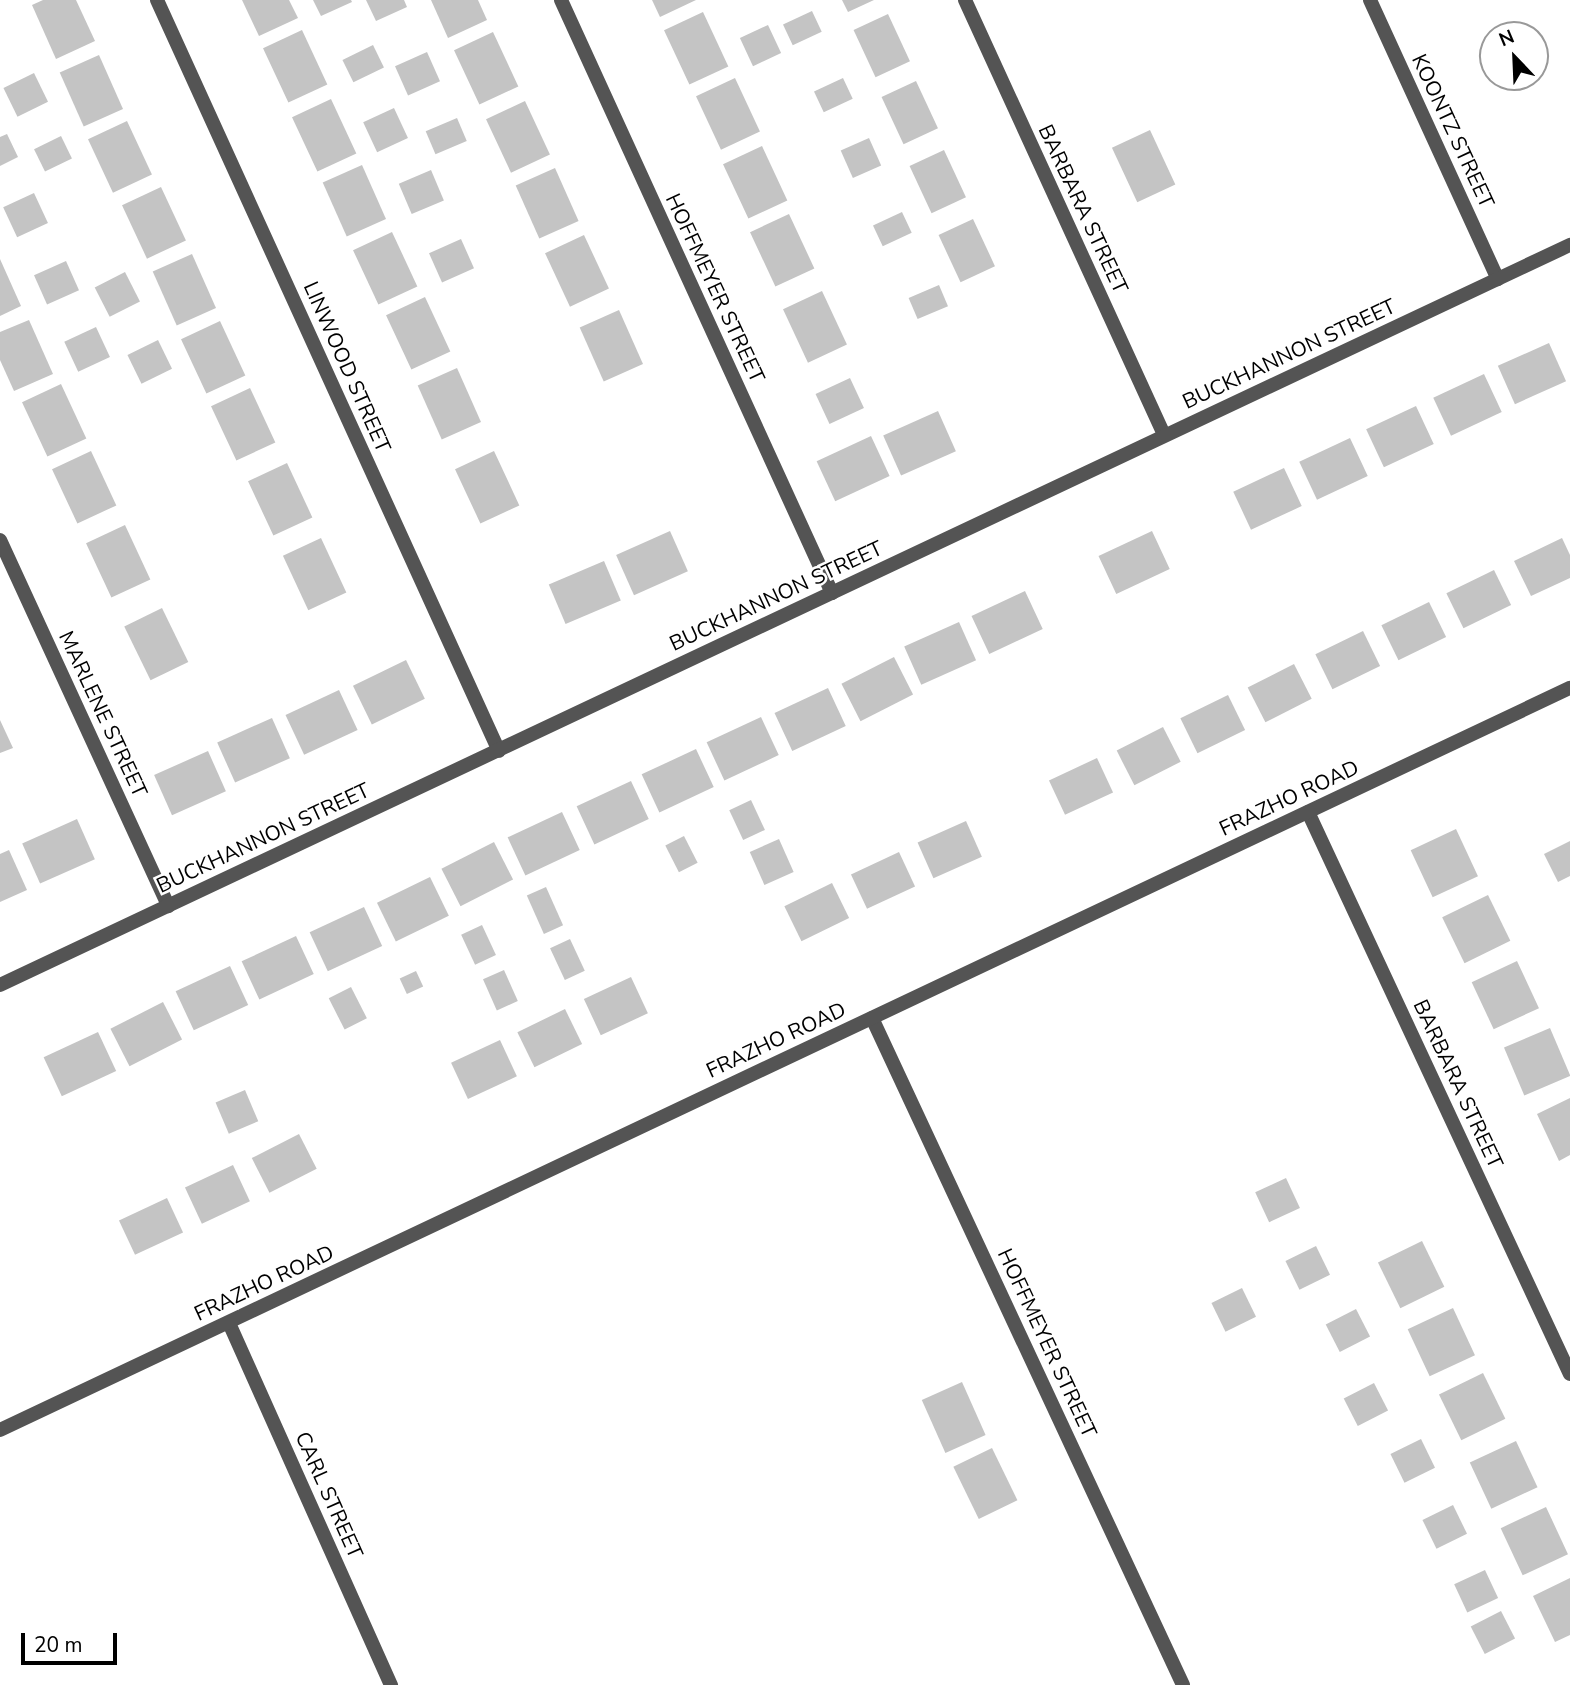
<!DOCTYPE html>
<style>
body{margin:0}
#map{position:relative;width:1570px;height:1685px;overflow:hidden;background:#fff;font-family:"Nunito Sans",sans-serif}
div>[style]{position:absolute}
.building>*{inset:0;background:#c4c4c4;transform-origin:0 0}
.minor>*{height:14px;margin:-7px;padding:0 7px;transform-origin:7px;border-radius:7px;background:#545454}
.tertiary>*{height:14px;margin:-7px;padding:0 7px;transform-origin:7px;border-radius:7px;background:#545454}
span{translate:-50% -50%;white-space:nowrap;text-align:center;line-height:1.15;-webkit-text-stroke:5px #fff;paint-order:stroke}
.street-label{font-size:21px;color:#000}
.north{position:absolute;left:1479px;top:21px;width:70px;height:70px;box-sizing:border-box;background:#fff;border:2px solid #999;border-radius:50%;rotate:337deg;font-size:19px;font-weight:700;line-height:28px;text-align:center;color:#000}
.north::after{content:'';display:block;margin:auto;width:24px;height:32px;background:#000;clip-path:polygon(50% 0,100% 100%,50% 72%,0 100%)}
.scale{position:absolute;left:21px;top:1633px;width:96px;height:32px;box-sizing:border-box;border:4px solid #000;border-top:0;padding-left:9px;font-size:21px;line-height:24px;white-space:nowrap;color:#000;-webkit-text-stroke:5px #fff;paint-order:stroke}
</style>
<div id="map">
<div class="building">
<i style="clip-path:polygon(43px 0,76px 0,95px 41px,56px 59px,32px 5px)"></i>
<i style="clip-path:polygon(242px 0,289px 0,298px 18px,259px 36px)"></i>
<i style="clip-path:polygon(313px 0,351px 0,352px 2px,321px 16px)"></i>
<i style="clip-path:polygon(366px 0,404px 0,407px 7px,376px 21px)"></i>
<i style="clip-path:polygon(431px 0,478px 0,487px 20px,448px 38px)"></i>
<i style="clip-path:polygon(652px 0,696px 0,660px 17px)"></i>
<i style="clip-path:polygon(842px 0,874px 0,848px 12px)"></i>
<i style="left:812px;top:11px;width:23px;height:32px;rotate:65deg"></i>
<i style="left:703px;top:12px;width:60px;height:43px;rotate:65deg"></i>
<i style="left:888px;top:14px;width:52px;height:38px;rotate:65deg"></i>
<i style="left:768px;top:25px;width:31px;height:31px;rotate:65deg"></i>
<i style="left:302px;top:30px;width:60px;height:43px;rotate:65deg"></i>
<i style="left:493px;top:32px;width:60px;height:43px;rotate:65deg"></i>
<i style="left:373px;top:45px;width:25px;height:34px;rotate:64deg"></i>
<i style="left:427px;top:52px;width:32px;height:35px;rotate:66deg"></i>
<i style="left:99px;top:55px;width:59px;height:43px;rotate:66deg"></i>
<i style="left:34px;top:73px;width:32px;height:34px;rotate:64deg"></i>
<i style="left:735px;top:78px;width:59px;height:43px;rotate:65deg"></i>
<i style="left:843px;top:78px;width:23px;height:32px;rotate:65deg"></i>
<i style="left:916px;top:81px;width:52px;height:38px;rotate:65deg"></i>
<i style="left:331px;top:99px;width:60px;height:43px;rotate:65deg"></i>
<i style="left:525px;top:101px;width:59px;height:43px;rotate:65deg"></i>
<i style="left:394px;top:108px;width:33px;height:34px;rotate:65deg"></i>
<i style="left:457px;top:118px;width:25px;height:34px;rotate:67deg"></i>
<i style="left:127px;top:121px;width:59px;height:43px;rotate:65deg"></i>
<i style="left:1150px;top:130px;width:60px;height:42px;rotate:65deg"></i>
<i style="clip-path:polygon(7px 134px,18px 157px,0 166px,0 137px)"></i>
<i style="left:61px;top:136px;width:25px;height:30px;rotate:64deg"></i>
<i style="left:869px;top:138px;width:30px;height:31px;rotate:66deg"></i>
<i style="left:762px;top:146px;width:60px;height:43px;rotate:65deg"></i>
<i style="left:944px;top:150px;width:52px;height:38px;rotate:65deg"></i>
<i style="left:362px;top:165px;width:59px;height:43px;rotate:66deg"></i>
<i style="left:555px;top:168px;width:58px;height:43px;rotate:66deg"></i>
<i style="left:431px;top:170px;width:33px;height:35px;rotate:67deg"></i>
<i style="left:161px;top:187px;width:59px;height:43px;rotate:65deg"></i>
<i style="left:34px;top:193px;width:33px;height:34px;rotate:65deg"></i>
<i style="left:902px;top:212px;width:23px;height:32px;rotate:65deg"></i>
<i style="left:789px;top:214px;width:60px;height:43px;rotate:65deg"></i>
<i style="left:973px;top:219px;width:52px;height:38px;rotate:65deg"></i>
<i style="left:392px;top:232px;width:60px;height:43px;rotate:65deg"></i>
<i style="left:584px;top:235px;width:59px;height:43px;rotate:65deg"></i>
<i style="left:461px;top:239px;width:32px;height:35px;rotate:66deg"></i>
<i style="left:192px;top:254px;width:59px;height:43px;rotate:66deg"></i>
<i style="clip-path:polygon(0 259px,21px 306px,0 316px)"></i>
<i style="left:66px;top:261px;width:32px;height:35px;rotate:66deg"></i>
<i style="left:125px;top:272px;width:33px;height:34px;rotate:63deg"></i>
<i style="left:939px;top:285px;width:23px;height:33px;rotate:67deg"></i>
<i style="left:822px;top:291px;width:59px;height:43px;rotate:65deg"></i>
<i style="left:425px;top:297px;width:60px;height:43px;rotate:65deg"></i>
<i style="left:619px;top:310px;width:59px;height:43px;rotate:66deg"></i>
<i style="clip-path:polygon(29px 320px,53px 374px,14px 391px,0 360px,0 332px)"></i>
<i style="left:220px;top:321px;width:60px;height:43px;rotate:65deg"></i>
<i style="left:96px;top:327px;width:33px;height:35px;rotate:65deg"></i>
<i style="left:158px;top:340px;width:32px;height:34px;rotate:64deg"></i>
<i style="left:1549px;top:343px;width:42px;height:56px;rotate:66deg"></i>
<i style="left:457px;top:368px;width:59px;height:43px;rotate:66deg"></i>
<i style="left:1484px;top:374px;width:42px;height:56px;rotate:65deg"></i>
<i style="left:850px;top:378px;width:33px;height:38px;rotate:65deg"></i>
<i style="left:61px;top:384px;width:60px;height:43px;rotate:65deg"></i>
<i style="left:250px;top:388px;width:60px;height:43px;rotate:65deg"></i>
<i style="left:1416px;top:406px;width:42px;height:55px;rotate:65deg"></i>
<i style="left:938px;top:411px;width:44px;height:60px;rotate:66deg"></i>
<i style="left:871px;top:436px;width:44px;height:60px;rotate:65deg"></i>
<i style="left:1350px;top:438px;width:42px;height:56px;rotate:65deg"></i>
<i style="left:91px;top:451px;width:60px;height:43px;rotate:65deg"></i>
<i style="left:494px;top:451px;width:60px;height:43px;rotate:65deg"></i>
<i style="left:287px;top:463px;width:60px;height:43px;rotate:65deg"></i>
<i style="left:1284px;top:468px;width:42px;height:56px;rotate:65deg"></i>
<i style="left:125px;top:525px;width:60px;height:43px;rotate:65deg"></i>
<i style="left:670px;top:531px;width:44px;height:59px;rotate:66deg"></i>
<i style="left:1152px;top:531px;width:42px;height:59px;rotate:65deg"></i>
<i style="left:321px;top:538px;width:60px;height:42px;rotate:65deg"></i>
<i style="clip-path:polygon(1562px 538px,1570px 555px,1570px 578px,1531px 596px,1514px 561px)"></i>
<i style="left:604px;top:561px;width:43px;height:60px;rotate:67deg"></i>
<i style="left:1494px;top:570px;width:39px;height:53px;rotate:64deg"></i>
<i style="left:1025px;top:591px;width:42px;height:59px;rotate:65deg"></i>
<i style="left:1429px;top:602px;width:39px;height:53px;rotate:64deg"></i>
<i style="left:162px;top:608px;width:60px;height:42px;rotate:64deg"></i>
<i style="left:959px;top:622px;width:42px;height:60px;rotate:66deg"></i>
<i style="left:1363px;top:631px;width:39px;height:53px;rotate:64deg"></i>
<i style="left:894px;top:657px;width:42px;height:59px;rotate:63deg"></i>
<i style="left:406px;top:660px;width:43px;height:59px;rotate:64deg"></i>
<i style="left:1294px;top:664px;width:39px;height:52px;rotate:63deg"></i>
<i style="left:828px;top:688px;width:42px;height:59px;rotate:65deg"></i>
<i style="left:339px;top:690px;width:44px;height:59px;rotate:65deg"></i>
<i style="left:1228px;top:695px;width:39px;height:53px;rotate:64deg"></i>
<i style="left:761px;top:717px;width:42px;height:60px;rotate:65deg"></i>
<i style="left:272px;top:718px;width:44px;height:60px;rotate:66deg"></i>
<i style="clip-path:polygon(0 720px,13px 748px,0 753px)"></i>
<i style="left:1163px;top:727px;width:39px;height:52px;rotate:63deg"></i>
<i style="left:696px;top:749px;width:42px;height:60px;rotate:65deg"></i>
<i style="left:208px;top:751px;width:44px;height:59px;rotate:66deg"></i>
<i style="left:1097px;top:758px;width:38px;height:53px;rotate:65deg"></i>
<i style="left:631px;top:781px;width:42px;height:60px;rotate:65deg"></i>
<i style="left:751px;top:800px;width:33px;height:24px;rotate:65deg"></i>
<i style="left:562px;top:812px;width:42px;height:60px;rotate:65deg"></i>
<i style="left:77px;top:819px;width:44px;height:60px;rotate:66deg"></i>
<i style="left:966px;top:821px;width:39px;height:53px;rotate:66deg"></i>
<i style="left:1456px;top:829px;width:52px;height:50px;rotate:65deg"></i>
<i style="left:684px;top:836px;width:30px;height:21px;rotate:63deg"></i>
<i style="left:779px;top:839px;width:36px;height:32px;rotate:66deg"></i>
<i style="clip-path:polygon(1570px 841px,1570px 876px,1558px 882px,1544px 854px)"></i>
<i style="left:494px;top:842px;width:42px;height:59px;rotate:63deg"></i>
<i style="clip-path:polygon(9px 850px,27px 890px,0 902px,0 854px)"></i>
<i style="left:899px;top:852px;width:38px;height:53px;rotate:65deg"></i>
<i style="left:430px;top:877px;width:43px;height:59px;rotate:64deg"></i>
<i style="left:832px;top:883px;width:39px;height:53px;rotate:64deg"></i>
<i style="left:546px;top:887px;width:42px;height:21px;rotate:66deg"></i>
<i style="left:1488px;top:895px;width:51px;height:51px;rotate:64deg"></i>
<i style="left:364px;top:907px;width:43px;height:60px;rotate:65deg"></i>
<i style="left:482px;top:925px;width:33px;height:23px;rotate:65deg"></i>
<i style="left:296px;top:936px;width:42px;height:60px;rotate:65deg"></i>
<i style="left:570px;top:939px;width:35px;height:22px;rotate:65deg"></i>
<i style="left:1517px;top:961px;width:52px;height:50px;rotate:65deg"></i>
<i style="left:230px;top:966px;width:43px;height:60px;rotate:65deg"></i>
<i style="left:504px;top:970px;width:34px;height:23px;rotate:66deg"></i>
<i style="left:416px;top:971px;width:17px;height:18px;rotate:65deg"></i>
<i style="left:631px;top:977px;width:40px;height:52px;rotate:65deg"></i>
<i style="left:351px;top:987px;width:35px;height:25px;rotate:63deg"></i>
<i style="left:163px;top:1002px;width:42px;height:59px;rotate:63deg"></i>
<i style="left:565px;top:1009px;width:39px;height:53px;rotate:64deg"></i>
<i style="left:1550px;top:1028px;width:52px;height:50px;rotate:67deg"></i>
<i style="left:98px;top:1032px;width:43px;height:60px;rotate:65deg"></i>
<i style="left:500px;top:1040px;width:40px;height:54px;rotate:65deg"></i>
<i style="left:245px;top:1090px;width:34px;height:32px;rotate:67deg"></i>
<i style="clip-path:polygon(1570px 1098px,1570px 1155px,1559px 1161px,1537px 1114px)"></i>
<i style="left:299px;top:1134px;width:39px;height:53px;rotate:63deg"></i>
<i style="left:233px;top:1165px;width:40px;height:53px;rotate:65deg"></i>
<i style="left:1286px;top:1178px;width:33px;height:34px;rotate:65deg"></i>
<i style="left:167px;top:1198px;width:38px;height:53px;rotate:65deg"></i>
<i style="left:1422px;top:1241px;width:51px;height:49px;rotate:64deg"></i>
<i style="left:1316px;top:1246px;width:32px;height:34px;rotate:64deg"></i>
<i style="left:1242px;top:1288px;width:32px;height:34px;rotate:64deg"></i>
<i style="left:1453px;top:1308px;width:52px;height:50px;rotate:65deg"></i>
<i style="left:1356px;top:1309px;width:31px;height:34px;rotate:63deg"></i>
<i style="left:1483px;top:1373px;width:51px;height:49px;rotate:64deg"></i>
<i style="left:962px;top:1382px;width:58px;height:44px;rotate:66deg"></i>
<i style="left:1374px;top:1383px;width:31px;height:34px;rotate:63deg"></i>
<i style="left:1421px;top:1439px;width:32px;height:34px;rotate:64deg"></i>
<i style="left:1516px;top:1441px;width:51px;height:51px;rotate:65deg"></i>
<i style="left:992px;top:1448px;width:58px;height:43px;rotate:64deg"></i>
<i style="left:1453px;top:1505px;width:32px;height:34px;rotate:64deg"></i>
<i style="left:1546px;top:1507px;width:52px;height:50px;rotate:65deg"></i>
<i style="left:1485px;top:1570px;width:31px;height:34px;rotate:65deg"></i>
<i style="clip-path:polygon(1570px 1578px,1570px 1635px,1555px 1642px,1533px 1596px)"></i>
<i style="left:1501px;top:1611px;width:31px;height:34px;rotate:63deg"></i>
</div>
<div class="minor">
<i style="left:157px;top:0;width:825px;rotate:65.52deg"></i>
<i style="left:561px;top:0;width:652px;rotate:65.44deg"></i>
<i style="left:965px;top:0;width:478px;rotate:65.4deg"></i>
<i style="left:1370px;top:0;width:307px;rotate:65.4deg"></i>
<i style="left:0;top:540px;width:403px;rotate:65.3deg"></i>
<i style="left:1308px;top:812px;width:620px;rotate:65.01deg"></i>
<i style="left:0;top:985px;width:1736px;rotate:-25.24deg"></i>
<i style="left:872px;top:1018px;width:736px;rotate:65deg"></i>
<i style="left:229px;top:1323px;width:397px;rotate:65.9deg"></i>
</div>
<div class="tertiary">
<i style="left:0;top:1430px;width:1737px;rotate:-25.3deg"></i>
</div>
<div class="street-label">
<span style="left:1453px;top:131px;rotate:65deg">KOONTZ STREET</span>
<span style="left:1083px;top:209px;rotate:65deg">BARBARA STREET</span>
<span style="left:715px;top:288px;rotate:65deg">HOFFMEYER STREET</span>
<span style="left:1289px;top:354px;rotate:-25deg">BUCKHANNON STREET</span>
<span style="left:347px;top:367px;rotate:66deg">LINWOOD STREET</span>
<span style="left:776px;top:596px;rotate:-25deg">BUCKHANNON STREET</span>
<span style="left:103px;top:714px;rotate:65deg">MARLENE STREET</span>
<span style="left:1289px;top:798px;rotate:-25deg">FRAZHO ROAD</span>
<span style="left:263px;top:838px;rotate:-25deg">BUCKHANNON STREET</span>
<span style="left:776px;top:1040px;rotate:-25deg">FRAZHO ROAD</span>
<span style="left:1458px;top:1084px;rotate:65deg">BARBARA STREET</span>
<span style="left:264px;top:1283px;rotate:-25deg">FRAZHO ROAD</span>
<span style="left:1047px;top:1343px;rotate:65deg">HOFFMEYER STREET</span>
<span style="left:329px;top:1495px;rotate:66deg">CARL STREET</span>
</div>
<div class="north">N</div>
<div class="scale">20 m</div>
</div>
